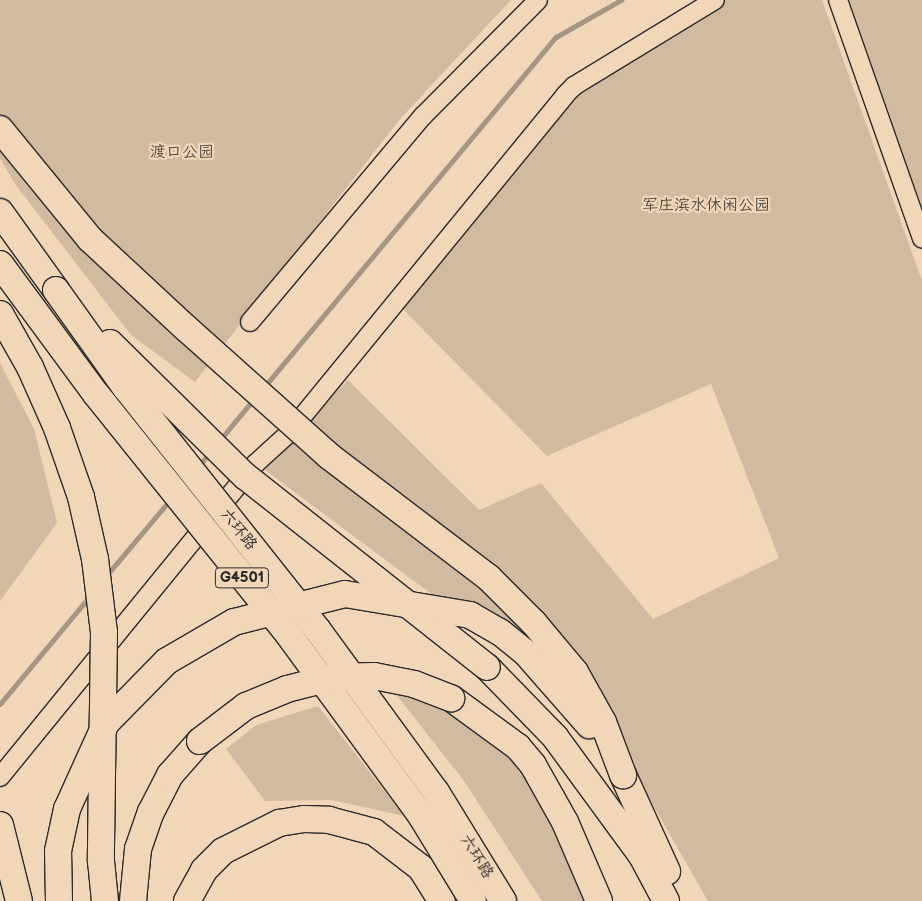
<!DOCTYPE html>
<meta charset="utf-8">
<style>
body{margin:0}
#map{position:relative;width:922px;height:901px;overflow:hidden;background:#f2d6b8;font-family:"Balsamiq Sans","LXGW WenKai TC",sans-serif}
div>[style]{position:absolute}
.green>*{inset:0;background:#d1baa0}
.stream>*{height:4.5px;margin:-2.25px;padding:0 2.25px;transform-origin:2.25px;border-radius:2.25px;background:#a59582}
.roads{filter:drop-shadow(1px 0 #2b2b2b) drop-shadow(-1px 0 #2b2b2b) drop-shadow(0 1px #2b2b2b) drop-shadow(0 -1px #2b2b2b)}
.minor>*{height:18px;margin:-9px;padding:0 9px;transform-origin:9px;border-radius:9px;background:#f2d6b8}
.highway>*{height:26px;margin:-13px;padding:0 13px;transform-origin:13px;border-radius:13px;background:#f2d6b8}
.bridges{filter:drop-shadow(1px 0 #2b2b2b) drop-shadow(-1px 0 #2b2b2b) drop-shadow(0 1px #2b2b2b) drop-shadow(0 -1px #2b2b2b)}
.highway-bridge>*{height:26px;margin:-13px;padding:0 13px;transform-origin:13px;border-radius:13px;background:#f2d6b8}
span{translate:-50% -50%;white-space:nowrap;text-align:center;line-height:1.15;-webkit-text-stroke:4.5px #f2d6b8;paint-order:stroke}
.shield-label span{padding:1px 4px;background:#f2d6b8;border:1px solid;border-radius:4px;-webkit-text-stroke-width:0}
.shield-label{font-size:15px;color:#2b2b2b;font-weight:700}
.park-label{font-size:16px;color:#4c4842}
.street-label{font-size:16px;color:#2b2b2b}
</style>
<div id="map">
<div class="green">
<i style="clip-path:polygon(0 0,511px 0,400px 119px,195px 382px,131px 335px,15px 184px,0 158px)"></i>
<i style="clip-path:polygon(700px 0,822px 0,922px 281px,922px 901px,708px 901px,623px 753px,477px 628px,261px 467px,348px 380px,479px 510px,541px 483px,653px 619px,779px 558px,711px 384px,547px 456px,393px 299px,564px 83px)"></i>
<i style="clip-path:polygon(847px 0,922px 0,922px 211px,856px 22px)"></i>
<i style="clip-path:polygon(0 363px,34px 429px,57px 523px,0 601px)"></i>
<i style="clip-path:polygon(409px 690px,529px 751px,602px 901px,542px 901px,464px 781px,395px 693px)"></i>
<i style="clip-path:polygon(318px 706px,404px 816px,332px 800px,265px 801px,226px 749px,256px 725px)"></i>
</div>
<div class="stream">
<i style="left:265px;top:386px;width:454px;rotate:-50.2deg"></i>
<i style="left:556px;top:37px;width:75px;rotate:-29.6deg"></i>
<i style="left:220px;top:440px;width:52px;rotate:-50.5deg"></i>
<i style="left:198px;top:467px;width:19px;rotate:-51deg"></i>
<i style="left:106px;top:576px;width:99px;rotate:-49.9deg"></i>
<i style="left:0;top:704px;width:141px;rotate:-50.2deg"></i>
</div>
<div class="roads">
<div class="minor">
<i style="left:838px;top:0;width:253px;rotate:70.6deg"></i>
<i style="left:250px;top:322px;width:269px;rotate:-50deg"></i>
<i style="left:423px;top:116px;width:163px;rotate:-45.2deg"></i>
<i style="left:0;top:777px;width:404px;rotate:-50.8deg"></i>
<i style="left:255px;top:464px;width:45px;rotate:-42.3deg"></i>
<i style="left:288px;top:434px;width:438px;rotate:-50.7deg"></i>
<i style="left:565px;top:95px;width:13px;rotate:-45deg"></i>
<i style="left:574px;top:86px;width:165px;rotate:-31.4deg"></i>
</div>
<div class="highway">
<i style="left:0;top:212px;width:96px;rotate:54.3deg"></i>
<i style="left:487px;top:667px;width:98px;rotate:45.8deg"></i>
<i style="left:555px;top:737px;width:147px;rotate:53.8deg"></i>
<i style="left:642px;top:856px;width:51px;rotate:61.9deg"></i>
<i style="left:451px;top:698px;width:83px;rotate:36.2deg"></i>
<i style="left:518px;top:747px;width:23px;rotate:50deg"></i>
<i style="left:533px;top:765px;width:65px;rotate:60.7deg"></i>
<i style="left:565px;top:822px;width:86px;rotate:66.7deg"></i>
<i style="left:623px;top:775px;width:106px;rotate:65.4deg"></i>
<i style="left:0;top:825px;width:78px;rotate:76deg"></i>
<i style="left:133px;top:901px;width:52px;rotate:-84.5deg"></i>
<i style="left:138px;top:849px;width:39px;rotate:-71deg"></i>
<i style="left:151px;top:812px;width:42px;rotate:-62.8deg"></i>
<i style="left:170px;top:775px;width:45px;rotate:-48.6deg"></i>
<i style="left:187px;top:901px;width:35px;rotate:-61deg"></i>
<i style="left:204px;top:870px;width:27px;rotate:-45deg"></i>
<i style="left:223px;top:851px;width:63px;rotate:-26.6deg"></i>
<i style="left:279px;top:823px;width:26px;rotate:-9deg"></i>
<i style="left:305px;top:819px;width:24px;rotate:2deg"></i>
<i style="left:329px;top:820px;width:47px;rotate:14.9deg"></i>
<i style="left:374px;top:832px;width:59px;rotate:37.5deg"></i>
<i style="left:421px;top:868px;width:39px;rotate:58deg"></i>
</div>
</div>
<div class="bridges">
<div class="highway-bridge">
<i style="left:0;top:129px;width:142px;rotate:50.7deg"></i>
<i style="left:90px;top:239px;width:132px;rotate:42.9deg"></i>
<i style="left:187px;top:329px;width:191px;rotate:41.8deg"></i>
<i style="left:329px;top:456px;width:200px;rotate:37.3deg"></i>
<i style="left:488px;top:577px;width:65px;rotate:45deg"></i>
<i style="left:534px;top:623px;width:64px;rotate:50.1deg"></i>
<i style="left:575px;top:672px;width:57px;rotate:60.8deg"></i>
<i style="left:603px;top:722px;width:57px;rotate:69.3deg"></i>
<i style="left:0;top:264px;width:162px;rotate:53.6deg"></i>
<i style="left:96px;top:394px;width:309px;rotate:51.3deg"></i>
<i style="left:289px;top:635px;width:225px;rotate:53.8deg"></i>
<i style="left:422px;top:817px;width:98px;rotate:58.7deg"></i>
<i style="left:56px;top:290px;width:120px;rotate:54.5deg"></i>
<i style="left:126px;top:388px;width:308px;rotate:51.6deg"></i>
<i style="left:317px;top:629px;width:202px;rotate:53.9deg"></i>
<i style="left:436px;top:792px;width:128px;rotate:58.4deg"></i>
<i style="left:0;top:314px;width:61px;rotate:60.5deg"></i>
<i style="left:30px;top:367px;width:67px;rotate:66.1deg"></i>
<i style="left:57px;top:428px;width:73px;rotate:70.8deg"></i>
<i style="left:81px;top:497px;width:64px;rotate:77.3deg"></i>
<i style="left:95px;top:559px;width:74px;rotate:83deg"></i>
<i style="left:104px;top:632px;width:229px;rotate:90.8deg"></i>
<i style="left:101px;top:861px;width:40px;rotate:84.3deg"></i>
<i style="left:110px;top:343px;width:190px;rotate:44.6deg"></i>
<i style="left:245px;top:476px;width:308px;rotate:38.3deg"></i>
<i style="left:200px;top:741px;width:58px;rotate:-37.3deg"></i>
<i style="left:246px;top:706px;width:44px;rotate:-22.5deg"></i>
<i style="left:287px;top:689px;width:49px;rotate:-14.3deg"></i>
<i style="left:334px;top:677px;width:40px;rotate:-1.4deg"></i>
<i style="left:374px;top:676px;width:41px;rotate:11.3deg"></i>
<i style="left:414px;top:684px;width:40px;rotate:21deg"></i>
<i style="left:59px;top:901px;width:50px;rotate:-91.1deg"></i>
<i style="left:58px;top:851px;width:43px;rotate:-77.9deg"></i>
<i style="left:67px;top:809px;width:94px;rotate:-65.6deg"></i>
<i style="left:106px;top:723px;width:87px;rotate:-45.5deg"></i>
<i style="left:167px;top:661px;width:78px;rotate:-30.2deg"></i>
<i style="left:234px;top:622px;width:114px;rotate:-14.2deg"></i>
<i style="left:345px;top:594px;width:127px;rotate:9.5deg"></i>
<i style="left:470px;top:615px;width:34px;rotate:30deg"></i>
<i style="left:500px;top:632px;width:33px;rotate:39deg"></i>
<i style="left:526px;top:653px;width:96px;rotate:48.8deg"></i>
</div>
</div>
<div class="shield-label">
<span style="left:242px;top:578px">G4501</span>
</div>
<div class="park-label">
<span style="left:182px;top:153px">渡口公园</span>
<span style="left:706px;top:206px">军庄滨水休闲公园</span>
</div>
<div class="street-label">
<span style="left:238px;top:530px;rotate:51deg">六环路</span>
<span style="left:476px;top:857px;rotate:58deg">六环路</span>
</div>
</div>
